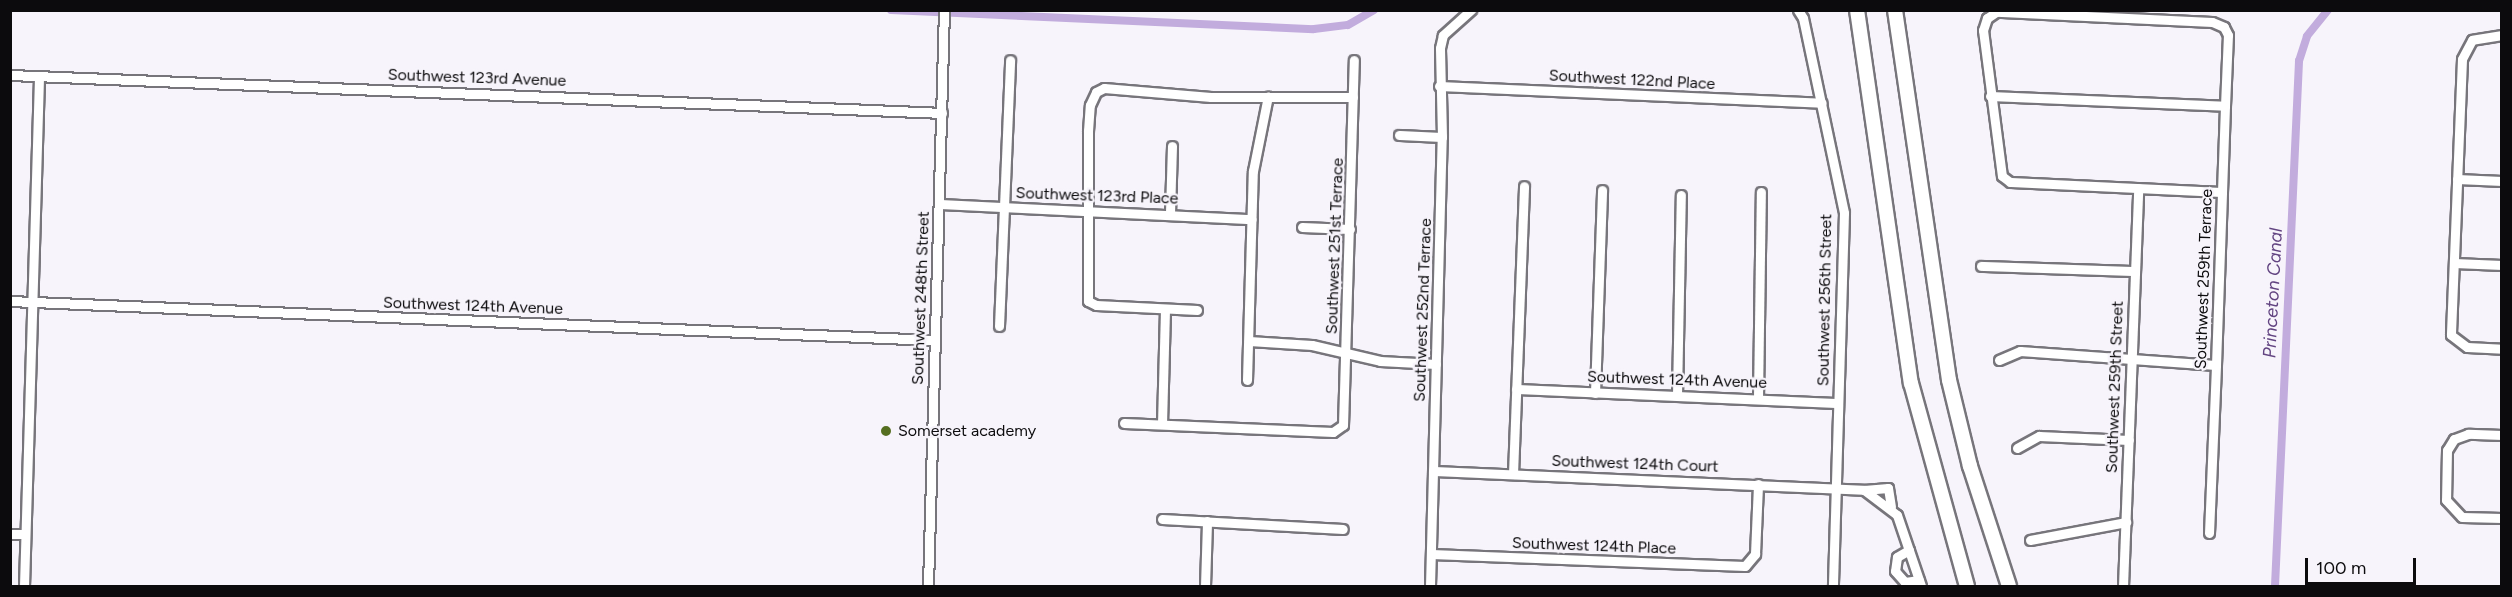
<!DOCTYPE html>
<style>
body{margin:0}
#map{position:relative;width:2512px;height:597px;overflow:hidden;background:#f7f4fb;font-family:Figtree,sans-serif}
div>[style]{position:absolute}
.canal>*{height:8px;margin:-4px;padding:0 4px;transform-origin:4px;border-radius:4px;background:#c2acdd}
.roads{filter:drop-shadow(2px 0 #77757b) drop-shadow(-2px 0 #77757b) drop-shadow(0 2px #77757b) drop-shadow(0 -2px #77757b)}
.minor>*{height:9px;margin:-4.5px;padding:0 4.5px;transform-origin:4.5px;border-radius:4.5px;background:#fff}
.highway>*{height:14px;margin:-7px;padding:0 7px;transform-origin:7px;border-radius:7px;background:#fff}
.dots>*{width:16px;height:16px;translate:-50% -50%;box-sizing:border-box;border:3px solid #f7f4fb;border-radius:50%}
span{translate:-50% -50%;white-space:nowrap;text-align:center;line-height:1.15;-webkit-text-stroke:4.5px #f7f4fb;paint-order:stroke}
.street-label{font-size:16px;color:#0c0b0d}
.poi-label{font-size:16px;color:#0c0b0d}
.left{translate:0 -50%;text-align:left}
.water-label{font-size:18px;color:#624481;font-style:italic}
.frame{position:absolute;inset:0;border:12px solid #0c0b0d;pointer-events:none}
.scale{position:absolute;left:2305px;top:558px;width:111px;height:27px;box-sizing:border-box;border:3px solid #0c0b0d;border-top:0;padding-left:8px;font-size:18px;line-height:21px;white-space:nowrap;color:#0c0b0d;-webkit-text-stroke:4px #f7f4fb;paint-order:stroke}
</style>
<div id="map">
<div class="canal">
<i style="left:891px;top:10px;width:423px;rotate:2.6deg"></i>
<i style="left:1314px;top:29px;width:34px;rotate:-7deg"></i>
<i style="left:1348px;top:25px;width:30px;rotate:-30deg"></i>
<i style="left:2275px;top:586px;width:526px;rotate:-87.38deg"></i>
<i style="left:2299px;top:61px;width:26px;rotate:-72deg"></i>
<i style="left:2307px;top:36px;width:33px;rotate:-51deg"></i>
</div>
<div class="roads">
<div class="minor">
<i style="left:1798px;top:10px;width:9px;rotate:58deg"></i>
<i style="left:1803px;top:18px;width:199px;rotate:78.1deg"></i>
<i style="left:1844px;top:213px;width:373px;rotate:91.7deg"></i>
<i style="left:2502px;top:35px;width:30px;rotate:171deg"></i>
<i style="left:2472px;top:40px;width:21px;rotate:118deg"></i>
<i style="left:2462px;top:59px;width:276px;rotate:92.3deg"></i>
<i style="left:2451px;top:335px;width:20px;rotate:37deg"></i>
<i style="left:2467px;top:347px;width:35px;rotate:3deg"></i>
<i style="left:10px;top:75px;width:933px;rotate:2.33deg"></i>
<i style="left:1439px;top:86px;width:383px;rotate:2.5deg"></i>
<i style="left:1990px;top:96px;width:235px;rotate:2.4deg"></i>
<i style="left:1399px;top:135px;width:43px;rotate:2.7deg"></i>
<i style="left:2457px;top:179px;width:45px;rotate:2.5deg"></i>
<i style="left:940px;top:204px;width:312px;rotate:2.8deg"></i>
<i style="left:1170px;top:213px;width:67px;rotate:-88.3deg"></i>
<i style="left:1302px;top:227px;width:48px;rotate:2.4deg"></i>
<i style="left:2454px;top:263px;width:48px;rotate:2.4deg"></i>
<i style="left:1981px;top:266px;width:154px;rotate:1.9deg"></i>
<i style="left:10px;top:301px;width:925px;rotate:2.42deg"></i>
<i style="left:1197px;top:310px;width:101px;rotate:-177.2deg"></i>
<i style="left:1096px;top:305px;width:9px;rotate:-153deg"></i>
<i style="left:1088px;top:301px;width:170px;rotate:-90deg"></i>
<i style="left:1088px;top:131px;width:26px;rotate:-86deg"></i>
<i style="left:1090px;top:105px;width:14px;rotate:-65deg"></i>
<i style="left:1096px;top:92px;width:9px;rotate:-27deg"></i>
<i style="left:1104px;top:88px;width:107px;rotate:4.8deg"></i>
<i style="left:1211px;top:97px;width:142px"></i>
<i style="left:999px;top:326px;width:266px;rotate:-87.6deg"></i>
<i style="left:1249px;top:341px;width:63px;rotate:3.6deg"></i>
<i style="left:1312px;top:345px;width:70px;rotate:13.2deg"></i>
<i style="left:1380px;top:361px;width:56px;rotate:3.1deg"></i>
<i style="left:1999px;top:360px;width:23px;rotate:-23deg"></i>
<i style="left:2020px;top:351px;width:196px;rotate:4.1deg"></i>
<i style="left:1247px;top:380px;width:209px;rotate:-88.4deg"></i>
<i style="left:1253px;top:171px;width:76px;rotate:-78.7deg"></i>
<i style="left:1516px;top:389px;width:321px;rotate:2.5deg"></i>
<i style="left:1595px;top:393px;width:203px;rotate:-88deg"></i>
<i style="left:1677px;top:395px;width:200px;rotate:-88.9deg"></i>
<i style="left:1758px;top:398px;width:206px;rotate:-89.2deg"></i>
<i style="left:1124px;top:423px;width:209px;rotate:2.5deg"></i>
<i style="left:1333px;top:432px;width:12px;rotate:-35deg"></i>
<i style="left:1343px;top:425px;width:365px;rotate:-88.3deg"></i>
<i style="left:1162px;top:424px;width:115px;rotate:-88.5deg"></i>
<i style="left:2502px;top:435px;width:34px;rotate:-178deg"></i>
<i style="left:2468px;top:434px;width:15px;rotate:160deg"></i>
<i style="left:2454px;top:439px;width:13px;rotate:122deg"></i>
<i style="left:2447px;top:450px;width:50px;rotate:91.1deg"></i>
<i style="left:2446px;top:500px;width:23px;rotate:47deg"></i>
<i style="left:2462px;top:517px;width:40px;rotate:1.4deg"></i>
<i style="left:2017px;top:448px;width:25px;rotate:-29deg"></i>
<i style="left:2039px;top:436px;width:90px;rotate:2.5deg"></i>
<i style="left:1433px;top:471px;width:431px;rotate:2.5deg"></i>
<i style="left:1864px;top:490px;width:41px;rotate:37.1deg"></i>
<i style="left:1897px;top:515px;width:75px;rotate:71.3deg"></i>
<i style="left:1513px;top:474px;width:288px;rotate:-87.8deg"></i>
<i style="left:1864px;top:490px;width:24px;rotate:-5deg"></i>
<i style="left:1888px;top:488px;width:19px;rotate:81deg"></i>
<i style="left:1162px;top:519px;width:181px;rotate:3.2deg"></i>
<i style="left:2209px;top:533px;width:168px;rotate:-87.6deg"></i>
<i style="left:2216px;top:365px;width:173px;rotate:-88deg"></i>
<i style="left:2222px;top:192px;width:86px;rotate:-88deg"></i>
<i style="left:2225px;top:106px;width:71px;rotate:-87.6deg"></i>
<i style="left:2228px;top:35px;width:9px;rotate:-117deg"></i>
<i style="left:2224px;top:27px;width:13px;rotate:-157deg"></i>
<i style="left:2212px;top:22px;width:216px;rotate:-177.3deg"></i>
<i style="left:1996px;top:12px;width:11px;rotate:146deg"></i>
<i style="left:1987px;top:18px;width:13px;rotate:108deg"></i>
<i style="left:1983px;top:30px;width:147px;rotate:82.6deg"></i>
<i style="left:2002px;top:176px;width:10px;rotate:37deg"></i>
<i style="left:2010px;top:182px;width:212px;rotate:2.7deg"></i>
<i style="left:10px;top:534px;width:15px"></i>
<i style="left:2030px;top:540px;width:98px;rotate:-10.6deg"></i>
<i style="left:1909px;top:550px;width:14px;rotate:150deg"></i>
<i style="left:1897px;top:557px;width:14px;rotate:98deg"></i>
<i style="left:1895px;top:571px;width:15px;rotate:48deg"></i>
<i style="left:1905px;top:582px;width:14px;rotate:-8deg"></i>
<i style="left:1431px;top:554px;width:314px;rotate:2.2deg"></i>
<i style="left:1745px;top:566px;width:16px;rotate:-50deg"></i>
<i style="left:1755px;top:554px;width:70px;rotate:-87.5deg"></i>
<i style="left:24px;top:586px;width:509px;rotate:-88.31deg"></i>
<i style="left:928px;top:586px;width:576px;rotate:-88.41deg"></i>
<i style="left:1205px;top:586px;width:65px;rotate:-88.2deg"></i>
<i style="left:1430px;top:586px;width:449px;rotate:-88.5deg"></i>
<i style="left:1442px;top:137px;width:89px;rotate:-91.3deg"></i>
<i style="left:1440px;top:48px;width:13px;rotate:-77deg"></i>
<i style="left:1443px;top:35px;width:38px;rotate:-42deg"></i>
<i style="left:2123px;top:586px;width:398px;rotate:-87.8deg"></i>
</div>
<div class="highway">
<i style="left:1857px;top:10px;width:377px;rotate:81.8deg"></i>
<i style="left:1911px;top:383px;width:211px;rotate:74.6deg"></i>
<i style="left:1895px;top:10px;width:374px;rotate:81.7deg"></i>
<i style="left:1949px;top:380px;width:89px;rotate:76.3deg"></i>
<i style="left:1970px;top:466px;width:126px;rotate:72deg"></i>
</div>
</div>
<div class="dots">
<i style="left:886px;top:431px;background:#556e20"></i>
</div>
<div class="street-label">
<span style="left:477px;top:78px;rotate:2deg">Southwest 123rd Avenue</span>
<span style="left:1632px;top:80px;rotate:3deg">Southwest 122nd Place</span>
<span style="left:1097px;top:196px;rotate:2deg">Southwest 123rd Place</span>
<span style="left:1335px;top:246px;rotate:-88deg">Southwest 251st Terrace</span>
<span style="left:2204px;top:279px;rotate:-88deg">Southwest 259th Terrace</span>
<span style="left:921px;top:298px;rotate:-88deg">Southwest 248th Street</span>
<span style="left:1825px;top:300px;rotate:-89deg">Southwest 256th Street</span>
<span style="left:473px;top:306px;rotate:2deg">Southwest 124th Avenue</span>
<span style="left:1423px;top:310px;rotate:-88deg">Southwest 252nd Terrace</span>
<span style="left:1677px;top:380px;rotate:2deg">Southwest 124th Avenue</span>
<span style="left:2115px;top:387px;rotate:-88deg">Southwest 259th Street</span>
<span style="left:1635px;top:464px;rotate:2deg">Southwest 124th Court</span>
<span style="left:1594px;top:546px;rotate:2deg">Southwest 124th Place</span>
</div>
<div class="poi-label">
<span class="left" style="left:898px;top:431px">Somerset academy</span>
</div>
<div class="water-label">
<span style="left:2273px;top:293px;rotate:-87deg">Princeton Canal</span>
</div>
<div class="frame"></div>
<div class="scale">100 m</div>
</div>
